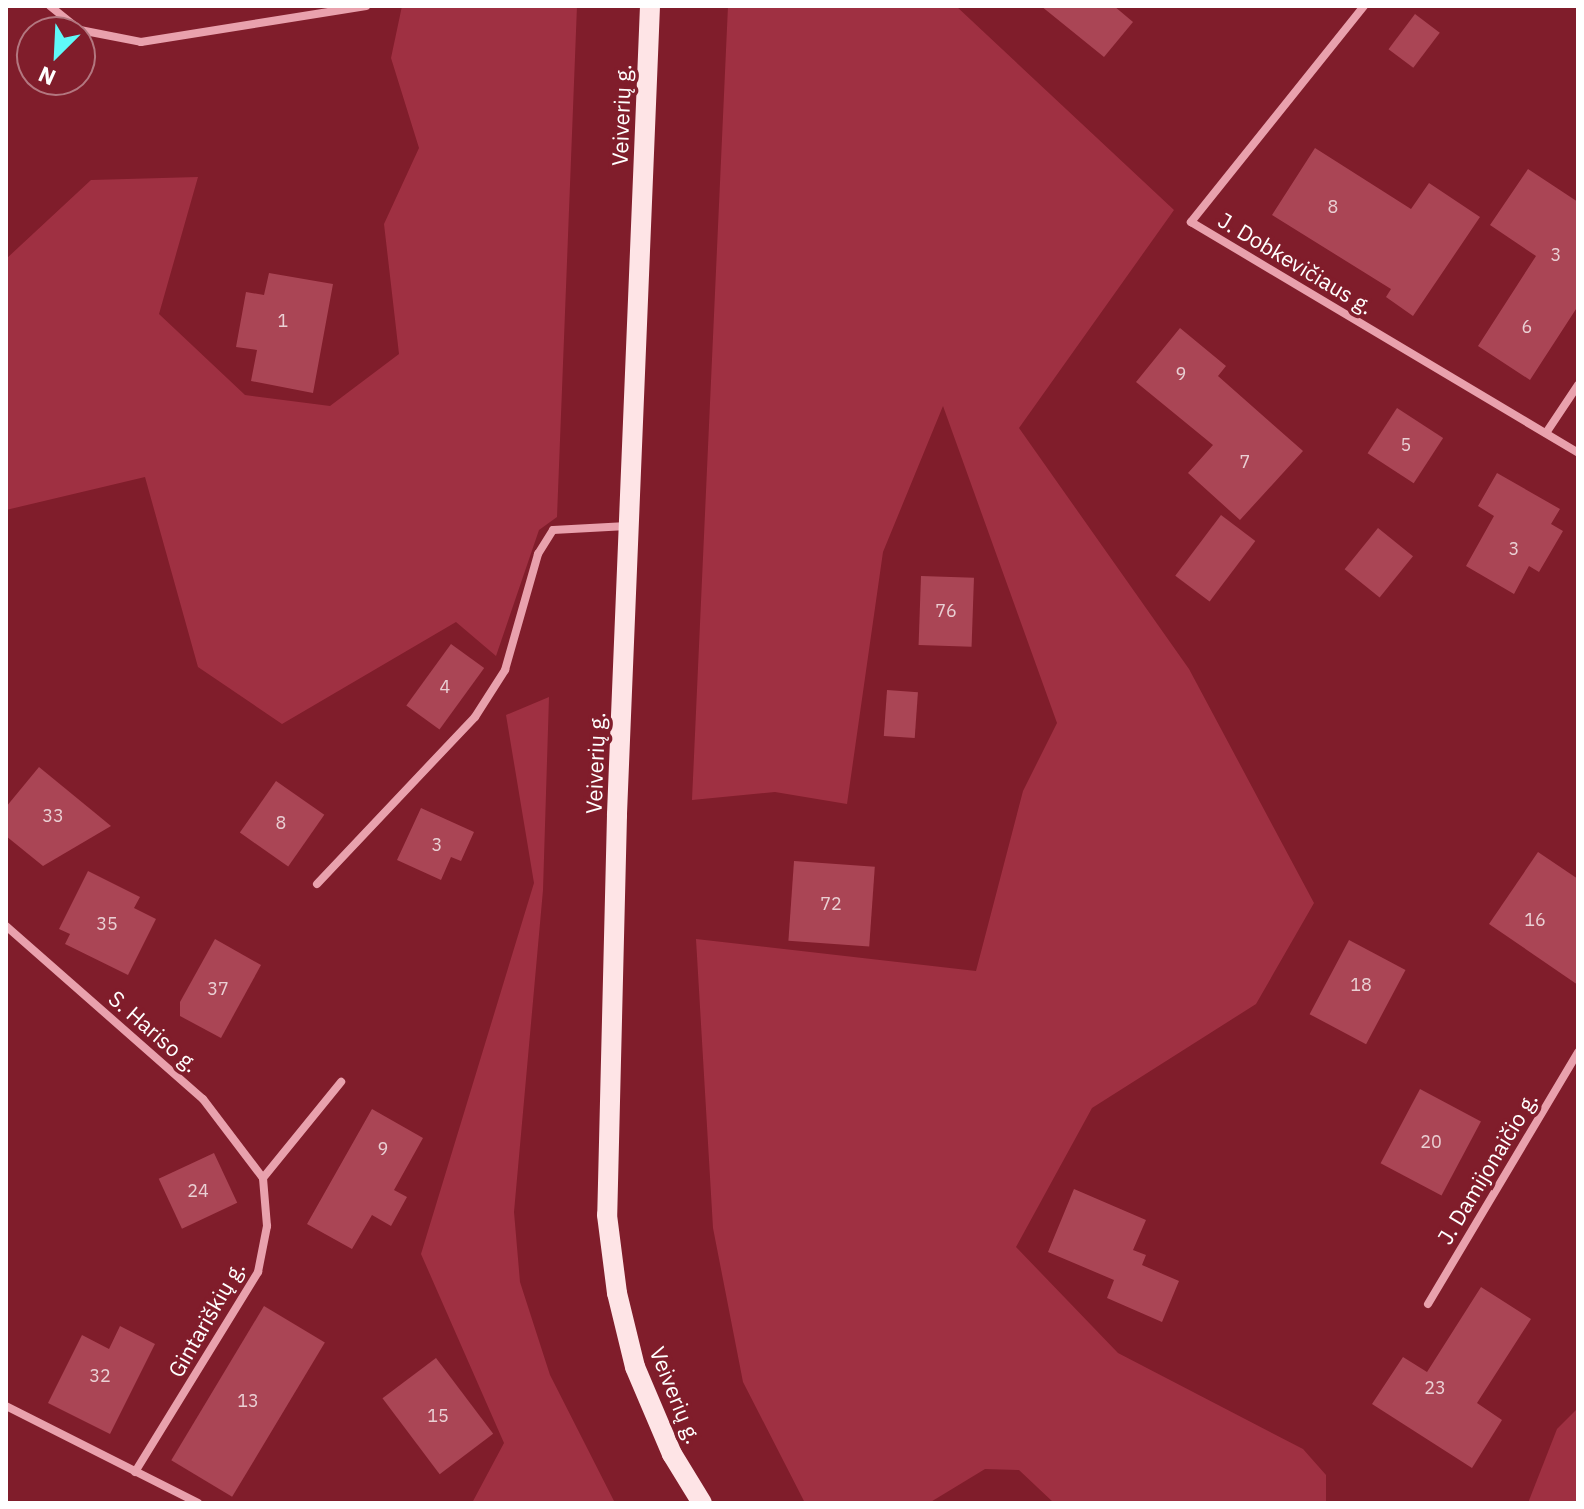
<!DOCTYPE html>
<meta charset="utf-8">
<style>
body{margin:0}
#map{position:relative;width:1584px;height:1509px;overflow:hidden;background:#801d2b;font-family:"IBM Plex Sans",sans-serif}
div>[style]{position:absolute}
.green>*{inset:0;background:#9f3042}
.building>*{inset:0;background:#aa4555;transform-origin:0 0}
.street>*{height:8px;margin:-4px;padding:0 4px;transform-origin:4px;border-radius:4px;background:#e9a1ad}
.primary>*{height:20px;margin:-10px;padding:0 10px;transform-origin:10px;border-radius:10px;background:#fee4e6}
span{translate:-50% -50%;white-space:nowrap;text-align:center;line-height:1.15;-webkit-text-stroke:7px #801d2b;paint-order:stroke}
.number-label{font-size:18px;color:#ead0d4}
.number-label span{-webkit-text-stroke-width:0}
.street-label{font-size:22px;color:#fff}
.frame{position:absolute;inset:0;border:8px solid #fff;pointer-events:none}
.north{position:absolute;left:16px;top:16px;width:80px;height:80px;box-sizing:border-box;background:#801d2b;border:2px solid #b37780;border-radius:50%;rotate:204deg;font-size:22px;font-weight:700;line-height:32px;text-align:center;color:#fff}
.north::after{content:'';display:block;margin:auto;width:28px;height:36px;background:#5ff9f9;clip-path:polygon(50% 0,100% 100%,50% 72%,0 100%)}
</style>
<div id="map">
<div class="green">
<i style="clip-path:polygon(402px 6px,577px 6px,557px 517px,539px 530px,496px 656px,456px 622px,282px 724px,198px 667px,145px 477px,6px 510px,6px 259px,91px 180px,198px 177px,159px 314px,245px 395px,330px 406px,399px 354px,384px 224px,419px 148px,391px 58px)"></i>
<i style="clip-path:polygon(728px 6px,956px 6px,1174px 210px,1019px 428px,1189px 669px,1314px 903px,1256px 1004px,1092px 1108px,1016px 1247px,1118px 1353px,1303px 1449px,1326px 1475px,1326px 1503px,1054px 1503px,1019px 1470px,985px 1469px,929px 1503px,805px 1503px,743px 1382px,713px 1228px,696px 939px,976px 971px,1023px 791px,1057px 723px,943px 406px,883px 552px,847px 804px,775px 792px,692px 800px)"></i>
<i style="clip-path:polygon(549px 697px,543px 890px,514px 1212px,520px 1282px,550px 1375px,615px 1503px,472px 1503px,504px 1443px,421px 1254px,534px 883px,506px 715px)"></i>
<i style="clip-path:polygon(1578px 1408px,1578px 1503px,1528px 1503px,1557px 1429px)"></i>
</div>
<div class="building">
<i style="clip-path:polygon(1041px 6px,1114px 6px,1133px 22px,1104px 57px)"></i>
<i style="left:1415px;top:14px;width:31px;height:44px;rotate:37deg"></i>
<i style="clip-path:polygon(1315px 148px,1411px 209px,1429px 183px,1480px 217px,1413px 316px,1386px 297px,1391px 289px,1272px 215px)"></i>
<i style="clip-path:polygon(1528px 169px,1578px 202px,1578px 306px,1530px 380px,1478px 346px,1536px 256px,1490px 225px)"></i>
<i style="clip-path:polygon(269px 273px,333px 284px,313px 393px,251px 381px,257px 350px,236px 347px,246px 292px,264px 295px)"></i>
<i style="clip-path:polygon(1180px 328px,1226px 366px,1218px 376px,1303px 451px,1240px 520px,1188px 473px,1213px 445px,1136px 382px)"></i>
<i style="left:1397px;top:408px;width:55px;height:54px;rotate:33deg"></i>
<i style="clip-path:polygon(1497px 473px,1560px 509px,1551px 524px,1563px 531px,1539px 572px,1529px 566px,1514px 594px,1466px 566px,1494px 516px,1478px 506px)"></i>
<i style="left:1221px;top:515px;width:43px;height:76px;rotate:37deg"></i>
<i style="left:1378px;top:528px;width:45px;height:53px;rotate:39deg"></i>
<i style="left:921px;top:576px;width:53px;height:69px;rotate:2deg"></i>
<i style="left:451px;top:644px;width:41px;height:76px;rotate:36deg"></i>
<i style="left:887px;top:690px;width:31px;height:46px;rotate:4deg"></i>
<i style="clip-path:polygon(39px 767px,111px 826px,43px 866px,6px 836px,6px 807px)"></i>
<i style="left:276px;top:781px;width:59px;height:63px;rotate:35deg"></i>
<i style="clip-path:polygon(421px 808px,474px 832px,461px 861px,451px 857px,441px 880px,397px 860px)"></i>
<i style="clip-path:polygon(1538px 852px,1578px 879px,1578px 985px,1489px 924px)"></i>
<i style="left:794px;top:861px;width:81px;height:80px;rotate:4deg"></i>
<i style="clip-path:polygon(88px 871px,140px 897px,134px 908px,156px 919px,128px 975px,65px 944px,70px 934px,59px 929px)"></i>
<i style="clip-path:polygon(215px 939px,261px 965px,221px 1038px,180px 1016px,180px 1002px)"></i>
<i style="left:1349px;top:940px;width:64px;height:84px;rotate:28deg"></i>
<i style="left:1420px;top:1089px;width:69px;height:84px;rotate:28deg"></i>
<i style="clip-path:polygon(372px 1109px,423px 1138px,394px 1190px,407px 1197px,391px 1226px,372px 1215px,352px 1249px,307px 1224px)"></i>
<i style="left:214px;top:1153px;width:55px;height:61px;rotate:65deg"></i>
<i style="clip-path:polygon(1074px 1189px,1146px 1220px,1133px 1250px,1146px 1255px,1142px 1265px,1179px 1281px,1162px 1322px,1107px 1298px,1114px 1280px,1048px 1252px)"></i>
<i style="clip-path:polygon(1481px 1287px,1531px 1319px,1477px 1403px,1502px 1420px,1472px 1468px,1372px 1404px,1403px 1357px,1427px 1372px)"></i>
<i style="left:264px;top:1306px;width:71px;height:180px;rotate:31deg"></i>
<i style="clip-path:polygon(120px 1326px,155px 1344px,110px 1434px,48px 1403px,82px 1335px,109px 1349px)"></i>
<i style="left:436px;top:1358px;width:95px;height:67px;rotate:53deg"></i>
</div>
<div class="street">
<i style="left:50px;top:6px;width:38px;rotate:39deg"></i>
<i style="left:80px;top:30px;width:62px;rotate:11.1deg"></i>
<i style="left:141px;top:42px;width:228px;rotate:-9.1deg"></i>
<i style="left:1364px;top:6px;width:277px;rotate:128.7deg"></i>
<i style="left:1191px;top:222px;width:451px;rotate:30.8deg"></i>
<i style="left:1546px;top:433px;width:58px;rotate:-56.3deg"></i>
<i style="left:317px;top:884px;width:230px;rotate:-46.6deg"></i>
<i style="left:475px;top:717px;width:56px;rotate:-57.4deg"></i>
<i style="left:505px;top:670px;width:121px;rotate:-74.1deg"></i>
<i style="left:538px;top:554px;width:28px;rotate:-58deg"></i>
<i style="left:553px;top:530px;width:74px;rotate:-3.1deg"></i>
<i style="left:6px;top:926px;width:262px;rotate:41.3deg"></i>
<i style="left:203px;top:1099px;width:99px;rotate:52.8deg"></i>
<i style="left:1428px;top:1304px;width:293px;rotate:-59.2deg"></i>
<i style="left:6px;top:1406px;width:215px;rotate:26.8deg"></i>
<i style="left:135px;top:1472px;width:235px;rotate:-58.4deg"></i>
<i style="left:258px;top:1272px;width:47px;rotate:-78.9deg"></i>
<i style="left:267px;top:1226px;width:48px;rotate:-94.8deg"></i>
<i style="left:263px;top:1178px;width:124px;rotate:-50.9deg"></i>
</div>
<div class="primary">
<i style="left:650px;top:6px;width:810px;rotate:92.34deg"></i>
<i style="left:617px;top:815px;width:400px;rotate:91.4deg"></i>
<i style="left:607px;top:1215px;width:79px;rotate:82.7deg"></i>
<i style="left:617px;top:1293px;width:76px;rotate:76.3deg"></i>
<i style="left:635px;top:1367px;width:95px;rotate:67deg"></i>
<i style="left:672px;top:1454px;width:57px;rotate:58.5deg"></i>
</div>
<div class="number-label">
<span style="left:1333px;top:207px">8</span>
<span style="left:1556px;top:255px">3</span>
<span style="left:283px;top:321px">1</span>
<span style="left:1527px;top:327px">6</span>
<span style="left:1181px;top:374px">9</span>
<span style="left:1406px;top:445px">5</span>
<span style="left:1245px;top:462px">7</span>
<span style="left:1514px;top:549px">3</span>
<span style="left:946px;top:611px">76</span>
<span style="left:445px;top:687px">4</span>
<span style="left:53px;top:816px">33</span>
<span style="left:281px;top:823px">8</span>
<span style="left:437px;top:845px">3</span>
<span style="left:831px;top:904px">72</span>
<span style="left:1535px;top:920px">16</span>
<span style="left:107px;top:924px">35</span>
<span style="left:1361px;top:985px">18</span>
<span style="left:218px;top:989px">37</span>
<span style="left:1431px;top:1142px">20</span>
<span style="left:383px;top:1149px">9</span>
<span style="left:198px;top:1191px">24</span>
<span style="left:100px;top:1376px">32</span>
<span style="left:1435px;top:1388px">23</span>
<span style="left:248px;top:1401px">13</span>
<span style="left:438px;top:1416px">15</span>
</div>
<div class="street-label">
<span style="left:621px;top:115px;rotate:-88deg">Veiverių g.</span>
<span style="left:1296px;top:263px;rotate:31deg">J. Dobkevičiaus g.</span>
<span style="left:595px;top:763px;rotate:-88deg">Veiverių g.</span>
<span style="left:154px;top:1031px;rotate:41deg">S. Hariso g.</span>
<span style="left:1487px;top:1168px;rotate:-59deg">J. Damijonaičio g.</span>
<span style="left:206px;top:1319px;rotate:-60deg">Gintariškių g.</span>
<span style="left:676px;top:1395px;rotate:68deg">Veiverių g.</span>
</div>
<div class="frame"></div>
<div class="north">N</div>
</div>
